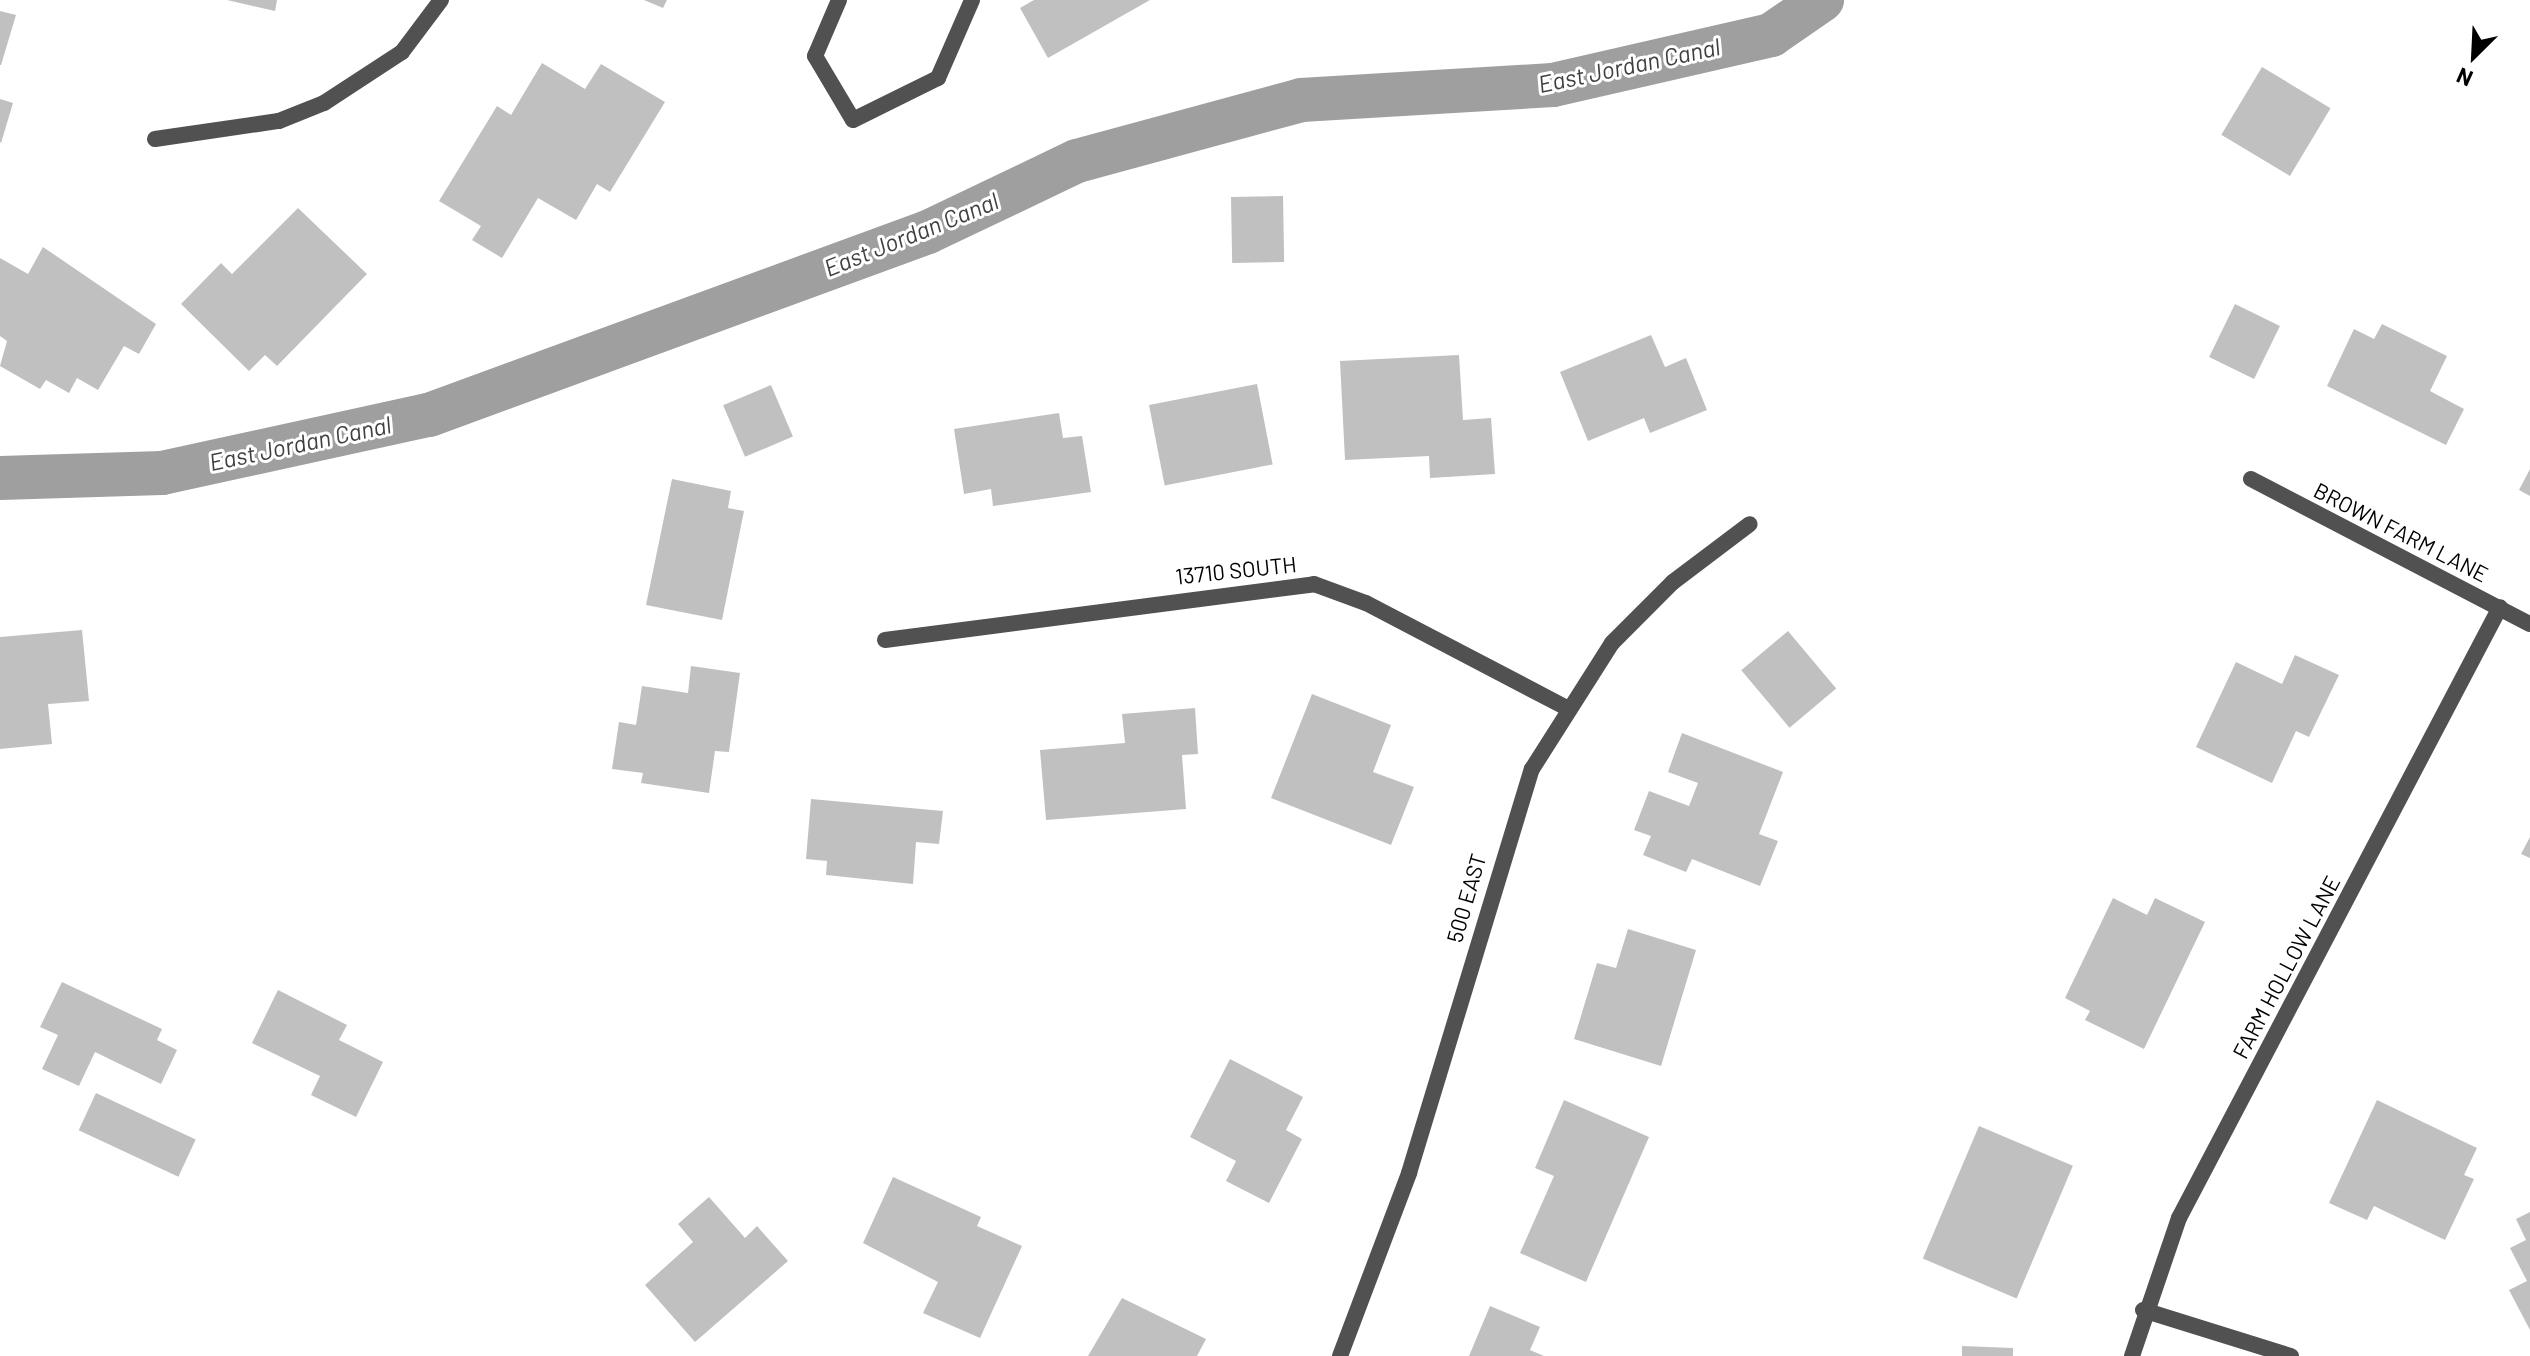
<!DOCTYPE html>
<style>
body{margin:0}
#map{position:relative;width:2530px;height:1356px;overflow:hidden;background:#fff;font-family:Barlow,sans-serif}
div>[style]{position:absolute}
.canal>*{height:44px;margin:-22px;padding:0 22px;transform-origin:22px;border-radius:22px;background:#9f9f9f}
.building>*{inset:0;background:#c0c0c0;transform-origin:0 0}
.service>*{height:16px;margin:-8px;padding:0 8px;transform-origin:8px;border-radius:8px;background:#515151}
.minor>*{height:16px;margin:-8px;padding:0 8px;transform-origin:8px;border-radius:8px;background:#515151}
span{translate:-50% -50%;white-space:nowrap;text-align:center;line-height:1.15;-webkit-text-stroke:6px #fff;paint-order:stroke}
.street-label{font-size:22px;color:#000}
.water-label{font-size:24px;color:#404040;font-style:italic}
.north{position:absolute;left:2434px;top:16px;width:80px;height:80px;-webkit-text-stroke:6px #fff;paint-order:stroke;rotate:204deg;font-size:22px;font-weight:700;line-height:32px;text-align:center;color:#000}
.north::after{content:'';display:block;margin:auto;width:28px;height:36px;background:#000;clip-path:polygon(50% 0,100% 100%,50% 72%,0 100%)}
</style>
<div id="map">
<div class="canal">
<i style="left:0;top:478px;width:162px;rotate:-1.8deg"></i>
<i style="left:162px;top:473px;width:273px;rotate:-12.3deg"></i>
<i style="left:429px;top:415px;width:531px;rotate:-20.14deg"></i>
<i style="left:928px;top:232px;width:165px;rotate:-25.5deg"></i>
<i style="left:1077px;top:161px;width:232px;rotate:-15.2deg"></i>
<i style="left:1301px;top:100px;width:252px;rotate:-3.4deg"></i>
<i style="left:1553px;top:85px;width:224px;rotate:-12.9deg"></i>
<i style="left:1771px;top:35px;width:62px;rotate:-34.5deg"></i>
</div>
<div class="building">
<i style="clip-path:polygon(227px 0,277px 0,275px 11px)"></i>
<i style="clip-path:polygon(644px 0,667px 0,663px 8px)"></i>
<i style="clip-path:polygon(1034px 0,1150px 0,1048px 58px,1020px 8px)"></i>
<i style="clip-path:polygon(0 11px,16px 15px,1px 65px,0 65px)"></i>
<i style="clip-path:polygon(542px 63px,585px 89px,601px 64px,665px 102px,610px 192px,597px 184px,576px 220px,538px 198px,502px 258px,472px 240px,481px 226px,439px 201px,497px 106px,511px 115px)"></i>
<i style="left:2262px;top:67px;width:80px;height:79px;rotate:31deg"></i>
<i style="clip-path:polygon(0 99px,13px 103px,1px 143px,0 142px)"></i>
<i style="left:1283px;top:196px;width:66px;height:52px;rotate:89deg"></i>
<i style="clip-path:polygon(298px 208px,367px 274px,277px 366px,265px 355px,249px 371px,181px 304px,221px 263px,232px 274px)"></i>
<i style="clip-path:polygon(43px 247px,156px 324px,139px 354px,124px 346px,98px 390px,77px 378px,69px 393px,46px 380px,40px 389px,0 366px,7px 341px,0 336px,0 258px,28px 274px)"></i>
<i style="left:2235px;top:304px;width:50px;height:59px;rotate:26deg"></i>
<i style="clip-path:polygon(2382px 324px,2447px 356px,2430px 391px,2464px 409px,2446px 445px,2327px 386px,2354px 329px,2374px 339px)"></i>
<i style="clip-path:polygon(1651px 335px,1665px 367px,1686px 358px,1707px 410px,1650px 433px,1644px 418px,1588px 441px,1560px 372px)"></i>
<i style="clip-path:polygon(1459px 355px,1463px 420px,1491px 418px,1495px 474px,1430px 478px,1429px 456px,1345px 460px,1340px 361px)"></i>
<i style="left:1257px;top:384px;width:82px;height:110px;rotate:79deg"></i>
<i style="left:771px;top:385px;width:56px;height:52px;rotate:67deg"></i>
<i style="clip-path:polygon(1059px 413px,1063px 438px,1082px 436px,1091px 492px,993px 506px,991px 489px,964px 494px,954px 429px)"></i>
<i style="clip-path:polygon(2530px 469px,2530px 496px,2519px 490px)"></i>
<i style="clip-path:polygon(672px 479px,731px 491px,728px 508px,744px 511px,722px 620px,646px 605px)"></i>
<i style="clip-path:polygon(82px 630px,89px 701px,48px 704px,52px 744px,0 749px,0 637px)"></i>
<i style="left:1788px;top:631px;width:75px;height:61px;rotate:50deg"></i>
<i style="clip-path:polygon(2295px 655px,2339px 675px,2309px 737px,2296px 731px,2272px 783px,2196px 747px,2236px 662px,2282px 684px)"></i>
<i style="clip-path:polygon(691px 666px,740px 673px,729px 752px,715px 751px,709px 793px,641px 783px,643px 773px,612px 769px,619px 722px,636px 725px,642px 686px,688px 693px)"></i>
<i style="clip-path:polygon(1312px 694px,1391px 725px,1373px 772px,1414px 787px,1391px 845px,1271px 798px)"></i>
<i style="clip-path:polygon(1195px 708px,1198px 754px,1182px 755px,1186px 809px,1046px 820px,1040px 750px,1125px 743px,1122px 714px)"></i>
<i style="clip-path:polygon(1682px 733px,1783px 772px,1759px 834px,1778px 841px,1760px 886px,1692px 859px,1686px 872px,1643px 855px,1651px 836px,1634px 830px,1649px 791px,1689px 806px,1698px 783px,1668px 772px)"></i>
<i style="clip-path:polygon(811px 799px,943px 811px,939px 844px,916px 842px,913px 884px,826px 875px,827px 861px,806px 859px)"></i>
<i style="clip-path:polygon(2530px 837px,2530px 858px,2521px 854px)"></i>
<i style="clip-path:polygon(2113px 898px,2147px 915px,2155px 898px,2205px 922px,2144px 1049px,2085px 1020px,2090px 1011px,2065px 998px)"></i>
<i style="clip-path:polygon(1628px 929px,1696px 950px,1661px 1066px,1574px 1039px,1597px 963px,1616px 968px)"></i>
<i style="clip-path:polygon(62px 982px,162px 1029px,157px 1040px,177px 1050px,161px 1084px,95px 1052px,79px 1086px,42px 1069px,58px 1035px,40px 1027px)"></i>
<i style="clip-path:polygon(278px 990px,347px 1025px,339px 1040px,383px 1062px,356px 1117px,311px 1095px,320px 1076px,252px 1043px)"></i>
<i style="clip-path:polygon(1230px 1059px,1303px 1097px,1286px 1130px,1302px 1139px,1269px 1203px,1226px 1181px,1236px 1161px,1190px 1137px)"></i>
<i style="left:96px;top:1093px;width:110px;height:41px;rotate:25deg"></i>
<i style="clip-path:polygon(1564px 1100px,1649px 1137px,1586px 1282px,1520px 1253px,1554px 1176px,1535px 1168px)"></i>
<i style="clip-path:polygon(2377px 1100px,2477px 1148px,2464px 1175px,2474px 1179px,2445px 1240px,2374px 1206px,2367px 1220px,2329px 1203px)"></i>
<i style="left:1979px;top:1126px;width:102px;height:144px;rotate:23deg"></i>
<i style="clip-path:polygon(893px 1177px,981px 1217px,977px 1226px,1022px 1246px,980px 1338px,923px 1313px,938px 1282px,863px 1243px)"></i>
<i style="clip-path:polygon(709px 1197px,745px 1238px,757px 1226px,788px 1261px,695px 1342px,645px 1285px,693px 1242px,678px 1224px)"></i>
<i style="clip-path:polygon(2530px 1212px,2530px 1330px,2509px 1290px,2527px 1281px,2510px 1248px,2526px 1240px,2516px 1219px)"></i>
<i style="clip-path:polygon(1122px 1298px,1206px 1339px,1197px 1356px,1088px 1356px)"></i>
<i style="clip-path:polygon(1490px 1306px,1540px 1327px,1530px 1350px,1544px 1356px,1469px 1356px)"></i>
<i style="clip-path:polygon(1962px 1346px,2013px 1348px,2013px 1356px,1962px 1356px)"></i>
</div>
<div class="service">
<i style="left:839px;top:0;width:61px;rotate:113.2deg"></i>
<i style="left:815px;top:56px;width:74px;rotate:59.3deg"></i>
<i style="left:853px;top:120px;width:95px;rotate:-26.3deg"></i>
<i style="left:938px;top:78px;width:85px;rotate:-66.4deg"></i>
</div>
<div class="minor">
<i style="left:155px;top:139px;width:125px;rotate:-8.3deg"></i>
<i style="left:279px;top:121px;width:48px;rotate:-21.8deg"></i>
<i style="left:324px;top:103px;width:93px;rotate:-33.2deg"></i>
<i style="left:402px;top:52px;width:65px;rotate:-53.1deg"></i>
<i style="left:2251px;top:479px;width:314px;rotate:27.5deg"></i>
<i style="left:885px;top:640px;width:433px;rotate:-7.4deg"></i>
<i style="left:1314px;top:584px;width:55px;rotate:20.1deg"></i>
<i style="left:1366px;top:603px;width:225px;rotate:27.6deg"></i>
<i style="left:2143px;top:1310px;width:155px;rotate:17.3deg"></i>
<i style="left:1340px;top:1356px;width:196px;rotate:-69.3deg"></i>
<i style="left:1409px;top:1173px;width:422px;rotate:-73.1deg"></i>
<i style="left:1532px;top:769px;width:149px;rotate:-57.6deg"></i>
<i style="left:1612px;top:643px;width:86px;rotate:-45deg"></i>
<i style="left:1673px;top:582px;width:96px;rotate:-37deg"></i>
<i style="left:2132px;top:1356px;width:146px;rotate:-71.2deg"></i>
<i style="left:2179px;top:1218px;width:690px;rotate:-62.28deg"></i>
</div>
<div class="street-label">
<span style="left:2401px;top:532px;rotate:27deg">BROWN FARM LANE</span>
<span style="left:1236px;top:570px;rotate:-6deg">13710 SOUTH</span>
<span style="left:1466px;top:898px;rotate:-74deg">500 EAST</span>
<span style="left:2286px;top:967px;rotate:-62deg">FARM HOLLOW LANE</span>
</div>
<div class="water-label">
<span style="left:1629px;top:65px;rotate:-12deg">East Jordan Canal</span>
<span style="left:911px;top:234px;rotate:-22deg">East Jordan Canal</span>
<span style="left:300px;top:443px;rotate:-12deg">East Jordan Canal</span>
</div>
<div class="north">N</div>
</div>
